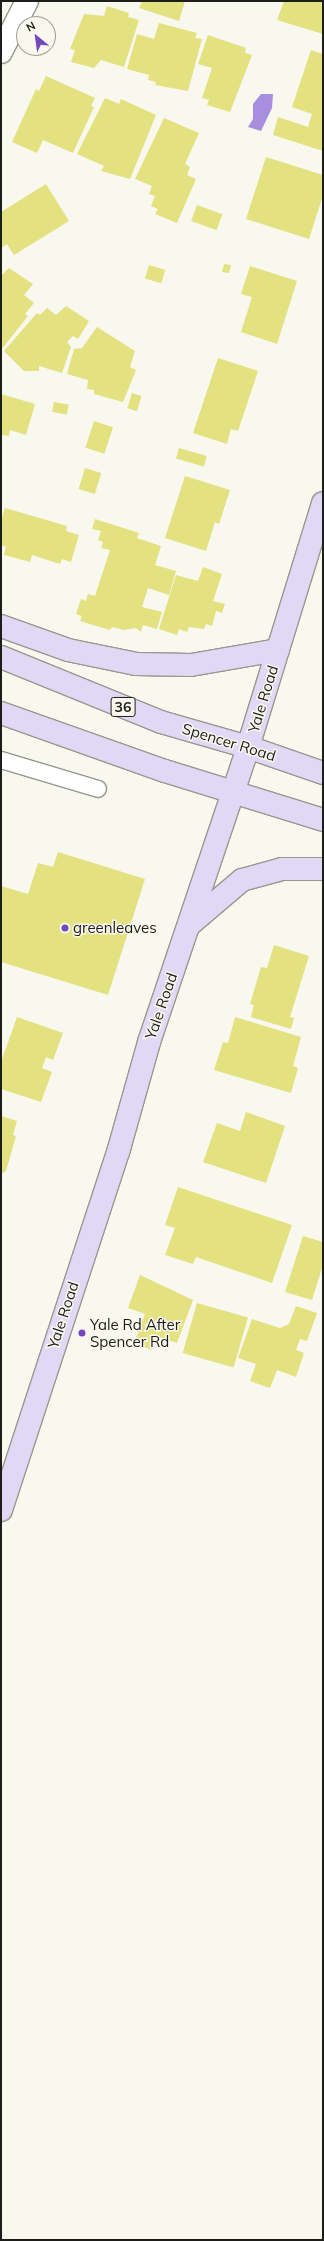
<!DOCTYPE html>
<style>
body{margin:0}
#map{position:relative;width:324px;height:2241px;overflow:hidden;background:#f8f8ee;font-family:Mulish,sans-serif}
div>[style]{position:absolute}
.water>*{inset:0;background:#a88edf}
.building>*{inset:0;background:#e4e180;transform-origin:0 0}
.roads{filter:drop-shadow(1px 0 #97988e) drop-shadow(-1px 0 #97988e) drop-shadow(0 1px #97988e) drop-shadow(0 -1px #97988e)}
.lane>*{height:16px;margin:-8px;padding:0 8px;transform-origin:8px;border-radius:8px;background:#fff}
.street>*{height:22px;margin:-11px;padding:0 11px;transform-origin:11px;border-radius:11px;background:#fff}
.primary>*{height:22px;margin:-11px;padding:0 11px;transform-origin:11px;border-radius:11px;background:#e0d8f5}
.dots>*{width:11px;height:11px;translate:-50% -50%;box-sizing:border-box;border:2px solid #f8f8ee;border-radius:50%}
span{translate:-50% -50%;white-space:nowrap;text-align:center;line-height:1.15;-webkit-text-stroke:3px #f8f8ee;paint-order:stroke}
.shield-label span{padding:1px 3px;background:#f8f8ee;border:1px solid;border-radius:3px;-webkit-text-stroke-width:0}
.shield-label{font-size:14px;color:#1d1d19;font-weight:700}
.street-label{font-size:15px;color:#1d1d19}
.poi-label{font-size:15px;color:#1d1d19}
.left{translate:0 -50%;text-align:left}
.frame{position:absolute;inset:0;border:2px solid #1d1d19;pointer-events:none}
.north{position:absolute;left:16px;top:16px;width:40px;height:40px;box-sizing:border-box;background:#f8f8ee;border:1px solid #a0a099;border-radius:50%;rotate:331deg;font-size:11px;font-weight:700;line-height:16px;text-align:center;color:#1d1d19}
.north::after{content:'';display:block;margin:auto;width:14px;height:18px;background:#7646be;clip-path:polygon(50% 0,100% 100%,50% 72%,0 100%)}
</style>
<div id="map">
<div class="water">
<i style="clip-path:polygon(261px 94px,273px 94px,272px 108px,261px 131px,248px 127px,253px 119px,253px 104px)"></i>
</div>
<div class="building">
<i style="clip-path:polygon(142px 1px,185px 1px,179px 21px,139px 8px)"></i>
<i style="clip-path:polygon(284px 1px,323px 1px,323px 34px,277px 20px)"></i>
<i style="clip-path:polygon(107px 6px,129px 13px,128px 17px,139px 20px,124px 67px,101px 60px,94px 68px,71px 62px,75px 50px,70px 49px,84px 14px,104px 16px)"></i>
<i style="clip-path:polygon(159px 23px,197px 33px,195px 38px,202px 39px,188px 91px,155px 85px,156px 82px,148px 80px,149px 75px,127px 69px,137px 34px,154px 39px)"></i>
<i style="clip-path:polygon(208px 35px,246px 48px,245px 53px,252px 55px,230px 112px,207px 105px,209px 100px,202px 98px,212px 68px,198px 64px)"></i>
<i style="clip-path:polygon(311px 50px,323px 54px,323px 151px,273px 135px,278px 117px,308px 127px,312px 114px,292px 107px)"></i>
<i style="clip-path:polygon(46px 76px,95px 98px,91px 106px,94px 107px,73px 153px,43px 140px,37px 153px,12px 142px,36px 89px,39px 91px)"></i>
<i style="clip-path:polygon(105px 98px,119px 104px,121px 99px,156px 115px,130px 179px,101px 171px,104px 166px,77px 154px)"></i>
<i style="clip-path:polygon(164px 118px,199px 133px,185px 164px,190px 167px,187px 175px,196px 179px,177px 223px,155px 214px,158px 209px,151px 206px,155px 196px,149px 194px,152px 186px,135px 179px)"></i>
<i style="clip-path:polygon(266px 157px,323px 175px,323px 195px,309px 239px,246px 219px)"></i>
<i style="clip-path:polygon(46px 184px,69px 221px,14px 255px,7px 244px,1px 248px,1px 212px)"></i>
<i style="left:197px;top:205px;width:27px;height:17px;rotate:20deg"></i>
<i style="clip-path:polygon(224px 264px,231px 265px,229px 273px,222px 272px)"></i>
<i style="left:149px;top:265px;width:17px;height:14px;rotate:17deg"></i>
<i style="clip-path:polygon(250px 266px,297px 281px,277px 344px,241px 332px,252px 297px,241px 294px)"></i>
<i style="clip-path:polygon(9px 268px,33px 284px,24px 295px,34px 303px,25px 314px,28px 316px,1px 350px,1px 276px)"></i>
<i style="clip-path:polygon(66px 306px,89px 321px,78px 339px,73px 336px,67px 342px,71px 347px,62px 373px,39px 366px,39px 371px,24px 371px,4px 351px,37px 313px,40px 315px,47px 308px,56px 315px)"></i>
<i style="clip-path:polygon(97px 327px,135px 351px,130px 367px,136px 370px,123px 402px,94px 394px,94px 390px,87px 389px,88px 380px,67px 374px,74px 349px,82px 348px)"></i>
<i style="clip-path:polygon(218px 358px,258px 371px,238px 431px,231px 429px,227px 444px,193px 433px)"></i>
<i style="left:132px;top:393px;width:10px;height:16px;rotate:17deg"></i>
<i style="clip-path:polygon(1px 394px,35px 404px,26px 435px,10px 430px,9px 436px,1px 435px)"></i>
<i style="left:54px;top:402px;width:15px;height:10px;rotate:11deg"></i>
<i style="left:94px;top:421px;width:20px;height:28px;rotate:18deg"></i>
<i style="left:179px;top:448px;width:29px;height:11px;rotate:16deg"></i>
<i style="left:85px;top:468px;width:17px;height:22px;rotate:17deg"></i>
<i style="clip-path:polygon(185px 476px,230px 490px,219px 524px,215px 522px,206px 551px,165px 538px)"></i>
<i style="clip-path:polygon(5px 508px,67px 526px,66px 531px,79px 535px,71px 562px,62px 559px,60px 564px,32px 555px,30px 562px,4px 555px,6px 547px,1px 545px,1px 521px)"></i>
<i style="clip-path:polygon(95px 519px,139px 533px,137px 538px,161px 546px,155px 565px,176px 571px,169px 595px,148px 588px,142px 607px,162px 612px,157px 629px,143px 625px,141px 632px,136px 628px,124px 630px,112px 627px,110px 630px,80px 621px,82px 616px,76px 614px,81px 599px,86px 601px,88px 594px,95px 596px,110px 550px,101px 548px,103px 542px,98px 540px,101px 531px,92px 529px)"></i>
<i style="clip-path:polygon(203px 567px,222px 574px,213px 601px,225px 604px,222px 613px,216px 611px,212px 626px,206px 624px,204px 629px,189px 627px,187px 632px,179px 629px,177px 635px,159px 629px,176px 575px,198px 581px)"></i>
<i style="clip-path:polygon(58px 852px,145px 879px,108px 995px,1px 962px,1px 886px,28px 894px,38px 863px,53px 867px)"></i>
<i style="clip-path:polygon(274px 945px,309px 956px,290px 1017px,294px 1018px,291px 1029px,251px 1017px,254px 1005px,250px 1004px,261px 967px,267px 968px)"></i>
<i style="clip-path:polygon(17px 1017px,63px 1033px,53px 1060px,46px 1057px,42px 1068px,52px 1072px,41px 1102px,1px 1089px,1px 1062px)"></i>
<i style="clip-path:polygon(235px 1017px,301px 1037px,293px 1066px,298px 1068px,291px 1093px,214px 1070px,223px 1042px,228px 1043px)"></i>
<i style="clip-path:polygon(246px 1112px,285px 1126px,266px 1183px,203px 1162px,217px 1123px,240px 1131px)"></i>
<i style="clip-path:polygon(1px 1116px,17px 1121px,13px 1135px,16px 1136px,6px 1171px,1px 1174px)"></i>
<i style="clip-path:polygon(178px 1187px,292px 1225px,272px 1283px,196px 1257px,193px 1264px,165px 1255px,175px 1228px,165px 1225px)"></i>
<i style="clip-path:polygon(303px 1236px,323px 1242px,323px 1265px,312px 1300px,285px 1292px)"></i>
<i style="clip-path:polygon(140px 1275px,193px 1300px,177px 1343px,157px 1336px,152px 1350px,134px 1343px,145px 1314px,128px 1308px)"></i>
<i style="left:197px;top:1303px;width:53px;height:52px;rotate:16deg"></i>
<i style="clip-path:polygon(296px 1306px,317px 1313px,307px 1341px,300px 1339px,296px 1350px,304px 1353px,296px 1377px,277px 1370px,270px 1388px,250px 1381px,256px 1364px,238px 1358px,252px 1319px,280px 1328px,289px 1324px)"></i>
</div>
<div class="roads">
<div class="lane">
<i style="left:1px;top:760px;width:101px;rotate:16.6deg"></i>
</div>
<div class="street">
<i style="left:1px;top:52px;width:57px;rotate:-63deg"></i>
</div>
<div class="primary">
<i style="left:1px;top:626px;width:71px;rotate:19.7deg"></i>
<i style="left:68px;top:650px;width:69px;rotate:11.6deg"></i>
<i style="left:136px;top:664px;width:55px;rotate:1deg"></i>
<i style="left:191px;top:665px;width:88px;rotate:-9.8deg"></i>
<i style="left:1px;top:657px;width:173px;rotate:22.1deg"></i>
<i style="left:161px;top:722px;width:91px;rotate:16deg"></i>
<i style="left:248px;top:747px;width:79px;rotate:19.1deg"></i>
<i style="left:1px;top:713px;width:174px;rotate:19.5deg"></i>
<i style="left:165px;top:771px;width:165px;rotate:17.2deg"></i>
<i style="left:189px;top:925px;width:70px;rotate:-40.3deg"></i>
<i style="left:242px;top:880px;width:41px;rotate:-15.4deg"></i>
<i style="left:282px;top:869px;width:41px"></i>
<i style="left:1px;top:1510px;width:380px;rotate:-71.9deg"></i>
<i style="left:119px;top:1149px;width:111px;rotate:-74.3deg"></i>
<i style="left:149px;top:1042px;width:311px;rotate:-71.4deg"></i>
<i style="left:248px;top:747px;width:255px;rotate:-72.9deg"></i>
</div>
</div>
<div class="dots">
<i style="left:65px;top:928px;background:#7646be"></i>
<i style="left:82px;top:1333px;background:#7646be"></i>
</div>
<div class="shield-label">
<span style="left:123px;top:707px">36</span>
</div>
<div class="street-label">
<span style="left:263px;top:699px;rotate:-73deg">Yale Road</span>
<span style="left:229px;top:742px;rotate:17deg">Spencer Road</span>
<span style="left:161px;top:1006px;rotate:-71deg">Yale Road</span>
<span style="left:63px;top:1315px;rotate:-72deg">Yale Road</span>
</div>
<div class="poi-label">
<span class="left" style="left:73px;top:928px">greenleaves</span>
<span class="left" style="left:90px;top:1333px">Yale Rd After<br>Spencer Rd</span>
</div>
<div class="frame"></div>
<div class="north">N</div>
</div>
